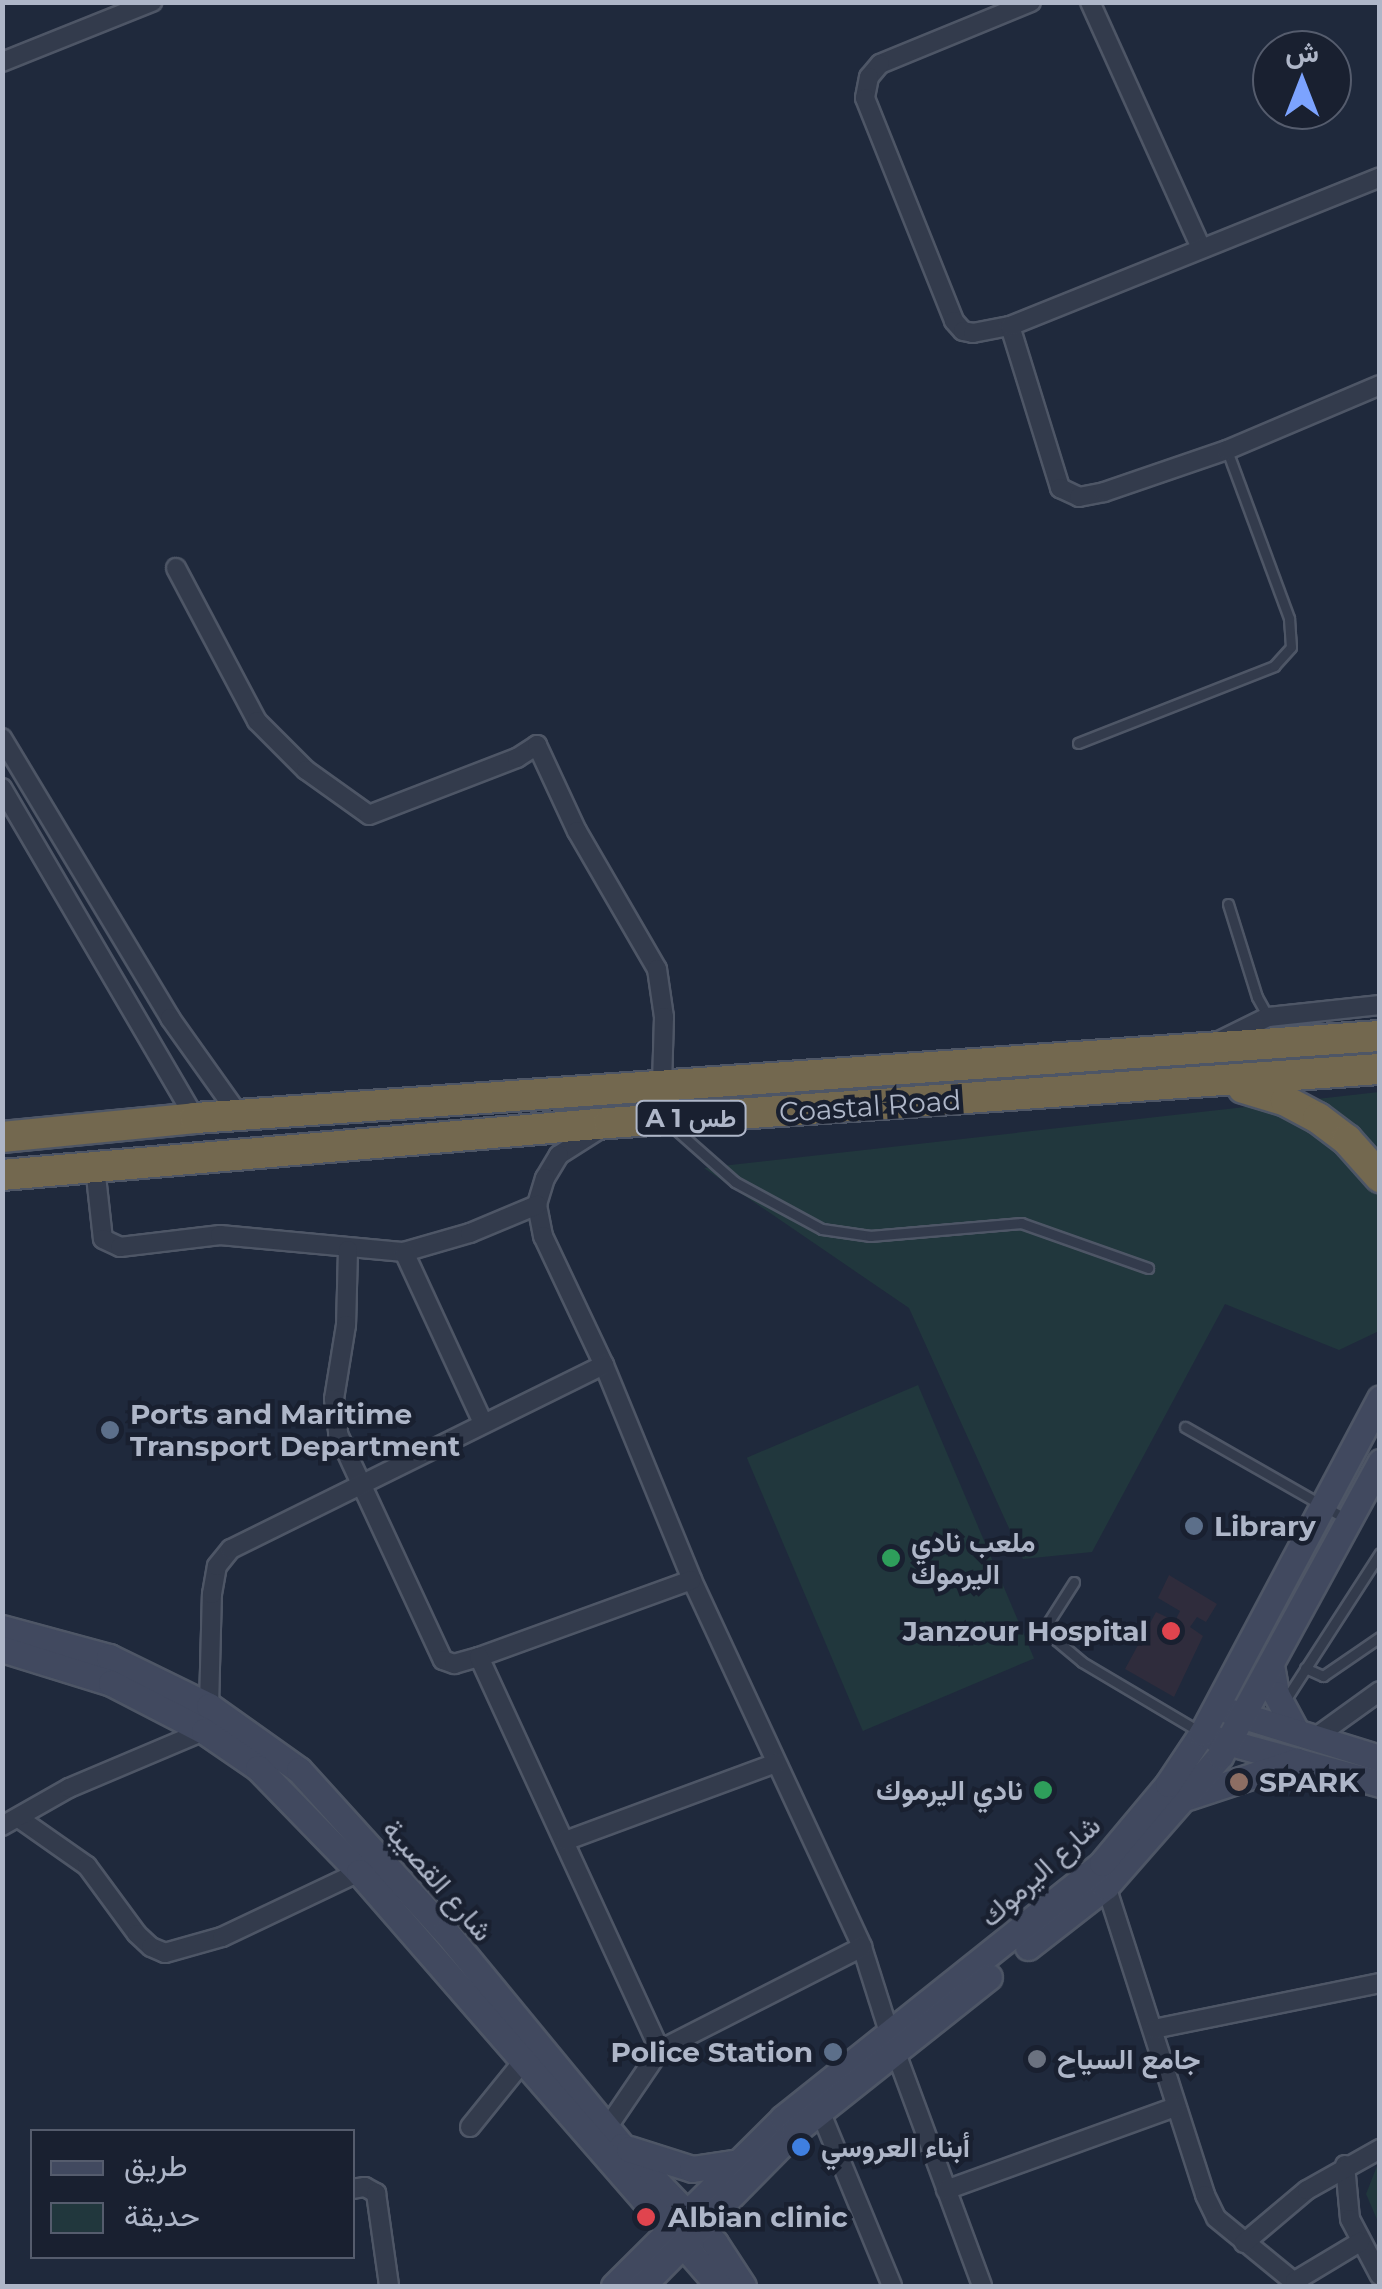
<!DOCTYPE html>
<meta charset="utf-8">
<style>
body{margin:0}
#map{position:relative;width:1382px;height:2289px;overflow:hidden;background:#1f293c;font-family:Montserrat,Vazirmatn,sans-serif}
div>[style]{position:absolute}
.medical>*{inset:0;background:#2f2c3c}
.green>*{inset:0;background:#21373d;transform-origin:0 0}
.roads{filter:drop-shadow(2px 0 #4e5666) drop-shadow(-2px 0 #4e5666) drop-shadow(0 2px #4e5666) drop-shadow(0 -2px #4e5666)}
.lane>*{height:9px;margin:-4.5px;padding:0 4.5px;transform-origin:4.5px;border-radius:4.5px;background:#333b4c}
.street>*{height:18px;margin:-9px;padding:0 9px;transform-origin:9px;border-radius:9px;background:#333b4c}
.secondary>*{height:25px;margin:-12.5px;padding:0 12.5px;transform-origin:12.5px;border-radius:12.5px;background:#41495f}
.highway>*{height:30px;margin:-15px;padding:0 15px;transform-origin:15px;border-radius:15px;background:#73684f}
.dots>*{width:28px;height:28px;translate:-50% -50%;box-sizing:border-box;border:5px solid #192030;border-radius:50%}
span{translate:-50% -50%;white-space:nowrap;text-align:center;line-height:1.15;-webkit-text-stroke:9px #192030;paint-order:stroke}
.shield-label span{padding:2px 8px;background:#192030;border:2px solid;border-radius:8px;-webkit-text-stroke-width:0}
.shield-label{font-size:25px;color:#aeb6c8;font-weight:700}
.street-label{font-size:28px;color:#aeb6c8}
.poi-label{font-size:28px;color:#aeb6c8;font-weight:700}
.left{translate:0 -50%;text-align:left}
.right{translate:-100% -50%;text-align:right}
.frame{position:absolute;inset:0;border:5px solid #aeb6c8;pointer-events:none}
.legend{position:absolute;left:30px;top:2129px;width:325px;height:130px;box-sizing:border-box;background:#192030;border:2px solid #555c6d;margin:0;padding:12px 18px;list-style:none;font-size:30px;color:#aeb6c8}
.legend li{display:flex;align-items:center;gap:20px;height:50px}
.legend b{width:50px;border:2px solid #555c6d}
.north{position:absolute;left:1252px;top:30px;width:100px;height:100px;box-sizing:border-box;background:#192030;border:2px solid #555c6d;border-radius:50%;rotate:0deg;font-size:28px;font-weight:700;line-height:40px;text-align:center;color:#aeb6c8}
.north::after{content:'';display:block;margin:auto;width:35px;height:45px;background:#7ca3ff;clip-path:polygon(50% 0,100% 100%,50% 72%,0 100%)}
</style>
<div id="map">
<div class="medical">
<i style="clip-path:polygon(1169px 1575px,1217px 1604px,1206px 1622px,1197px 1617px,1190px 1627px,1203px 1636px,1174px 1697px,1125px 1669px,1156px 1612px,1175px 1621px,1180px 1611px,1158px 1598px)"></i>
</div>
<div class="green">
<i style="clip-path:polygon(1379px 1092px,1379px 1331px,1339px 1350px,1225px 1304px,1092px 1552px,1023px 1559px,909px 1308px,704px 1168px)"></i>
<i style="left:918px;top:1385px;width:297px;height:186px;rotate:67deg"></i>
<i style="clip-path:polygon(1379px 2161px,1379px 2224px,1366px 2194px)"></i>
</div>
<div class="roads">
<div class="lane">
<i style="left:1078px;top:743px;width:211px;rotate:-21.4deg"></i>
<i style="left:1274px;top:666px;width:25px;rotate:-48deg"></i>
<i style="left:1291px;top:647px;width:29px;rotate:-94deg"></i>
<i style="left:1289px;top:618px;width:179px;rotate:-110.3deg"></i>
<i style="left:1228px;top:904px;width:97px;rotate:72.7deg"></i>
<i style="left:1257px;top:997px;width:23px;rotate:61deg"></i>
<i style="left:674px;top:1128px;width:81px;rotate:41.5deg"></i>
<i style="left:735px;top:1182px;width:99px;rotate:28.4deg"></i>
<i style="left:822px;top:1229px;width:49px;rotate:8.3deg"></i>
<i style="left:870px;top:1236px;width:152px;rotate:-4.9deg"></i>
<i style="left:1021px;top:1223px;width:135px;rotate:19.5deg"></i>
<i style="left:1185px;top:1427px;width:185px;rotate:29.7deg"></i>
<i style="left:1074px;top:1582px;width:52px;rotate:122.5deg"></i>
<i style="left:1046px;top:1626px;width:17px;rotate:54deg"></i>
<i style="left:1056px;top:1640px;width:34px;rotate:40deg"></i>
<i style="left:1082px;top:1662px;width:139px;rotate:30.6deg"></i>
<i style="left:1305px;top:1668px;width:20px;rotate:24deg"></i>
<i style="left:1323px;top:1676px;width:69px;rotate:-34.4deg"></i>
<i style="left:1284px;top:1702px;width:177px;rotate:-57.2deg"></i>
</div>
<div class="street">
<i style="left:1031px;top:2px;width:163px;rotate:157.7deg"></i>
<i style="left:880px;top:64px;width:17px;rotate:130deg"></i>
<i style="left:869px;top:77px;width:21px;rotate:101deg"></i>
<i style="left:865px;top:98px;width:240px;rotate:68.2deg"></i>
<i style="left:954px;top:321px;width:13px;rotate:48deg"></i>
<i style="left:963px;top:331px;width:10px;rotate:11deg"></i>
<i style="left:973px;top:333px;width:38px;rotate:-11deg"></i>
<i style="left:1010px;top:326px;width:170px;rotate:72.8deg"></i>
<i style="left:1060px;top:488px;width:21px;rotate:25deg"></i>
<i style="left:1079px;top:497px;width:25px;rotate:-11deg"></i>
<i style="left:1104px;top:492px;width:130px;rotate:-18.9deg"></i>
<i style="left:1227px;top:450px;width:166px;rotate:-23deg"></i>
<i style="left:1090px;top:2px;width:268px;rotate:65.7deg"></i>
<i style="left:2px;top:62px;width:162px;rotate:-21.8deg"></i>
<i style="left:1010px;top:326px;width:399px;rotate:-21.9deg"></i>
<i style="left:176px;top:568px;width:173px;rotate:62.1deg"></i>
<i style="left:257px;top:721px;width:69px;rotate:45deg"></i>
<i style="left:306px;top:770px;width:77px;rotate:35.5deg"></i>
<i style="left:369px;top:815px;width:159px;rotate:-21.1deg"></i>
<i style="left:517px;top:758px;width:24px;rotate:-33deg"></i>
<i style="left:537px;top:745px;width:95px;rotate:65.1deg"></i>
<i style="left:577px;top:831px;width:160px;rotate:59.9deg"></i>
<i style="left:657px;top:969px;width:49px;rotate:81.7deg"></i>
<i style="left:664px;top:1017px;width:69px;rotate:91.7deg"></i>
<i style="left:2px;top:738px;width:327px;rotate:59deg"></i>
<i style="left:170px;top:1018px;width:119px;rotate:54.6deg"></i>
<i style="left:2px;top:788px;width:382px;rotate:59.7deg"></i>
<i style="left:1217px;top:1042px;width:57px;rotate:-26.1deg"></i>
<i style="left:1268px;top:1017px;width:113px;rotate:-6.1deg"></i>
<i style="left:600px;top:1129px;width:49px;rotate:147.6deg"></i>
<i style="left:559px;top:1155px;width:27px;rotate:121deg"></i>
<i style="left:545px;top:1178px;width:28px;rotate:107deg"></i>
<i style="left:537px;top:1205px;width:32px;rotate:79deg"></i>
<i style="left:543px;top:1236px;width:143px;rotate:64.7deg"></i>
<i style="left:604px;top:1365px;width:232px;rotate:67.7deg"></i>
<i style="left:692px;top:1580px;width:404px;rotate:65.1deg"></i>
<i style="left:862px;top:1947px;width:89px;rotate:72.4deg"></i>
<i style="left:95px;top:1167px;width:72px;rotate:83.7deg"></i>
<i style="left:103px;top:1239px;width:19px;rotate:25deg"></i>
<i style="left:120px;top:1247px;width:101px;rotate:-6.8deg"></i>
<i style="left:220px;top:1235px;width:185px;rotate:5.3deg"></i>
<i style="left:404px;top:1252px;width:69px;rotate:-16.1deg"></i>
<i style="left:470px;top:1233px;width:73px;rotate:-22.7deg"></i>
<i style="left:348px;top:1250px;width:75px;rotate:91.5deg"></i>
<i style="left:346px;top:1325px;width:75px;rotate:99.2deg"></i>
<i style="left:334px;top:1399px;width:35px;rotate:83deg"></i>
<i style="left:338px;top:1434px;width:249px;rotate:65.1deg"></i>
<i style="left:443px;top:1660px;width:12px;rotate:20deg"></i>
<i style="left:454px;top:1664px;width:26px;rotate:-16deg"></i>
<i style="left:479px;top:1657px;width:226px;rotate:-19.9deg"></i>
<i style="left:404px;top:1252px;width:188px;rotate:65.2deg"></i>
<i style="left:479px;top:1657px;width:433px;rotate:65.3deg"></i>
<i style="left:209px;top:1706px;width:112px;rotate:-88.5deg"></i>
<i style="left:212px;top:1594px;width:28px;rotate:-80deg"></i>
<i style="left:217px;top:1566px;width:22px;rotate:-51deg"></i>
<i style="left:231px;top:1549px;width:416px;rotate:-26.3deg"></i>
<i style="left:1316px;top:1737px;width:79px;rotate:-35.7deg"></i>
<i style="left:20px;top:1819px;width:82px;rotate:35deg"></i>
<i style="left:87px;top:1866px;width:84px;rotate:53.7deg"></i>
<i style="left:137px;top:1934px;width:19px;rotate:43deg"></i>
<i style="left:151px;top:1947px;width:15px;rotate:23deg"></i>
<i style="left:165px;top:1953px;width:59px;rotate:-15.7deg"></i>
<i style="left:222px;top:1937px;width:152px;rotate:-25.4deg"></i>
<i style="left:2px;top:1826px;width:77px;rotate:-29.6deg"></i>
<i style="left:69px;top:1788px;width:147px;rotate:-22.9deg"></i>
<i style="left:565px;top:1841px;width:225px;rotate:-20.3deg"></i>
<i style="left:1106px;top:1886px;width:324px;rotate:72.2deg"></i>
<i style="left:1205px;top:2195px;width:25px;rotate:64deg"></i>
<i style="left:1216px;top:2218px;width:107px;rotate:39.3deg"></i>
<i style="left:1154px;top:2029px;width:231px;rotate:-11.5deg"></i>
<i style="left:896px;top:2053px;width:248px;rotate:69.7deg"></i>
<i style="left:820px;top:2111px;width:189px;rotate:67.6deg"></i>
<i style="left:470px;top:2127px;width:86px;rotate:-51.1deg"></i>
<i style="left:607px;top:2128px;width:94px;rotate:-55.8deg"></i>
<i style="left:660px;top:2050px;width:227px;rotate:-27deg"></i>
<i style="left:1345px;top:2165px;width:54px;rotate:84.7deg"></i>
<i style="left:1350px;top:2219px;width:64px;rotate:62.2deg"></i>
<i style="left:352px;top:2189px;width:13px;rotate:-9deg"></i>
<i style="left:365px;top:2187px;width:13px;rotate:29deg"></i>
<i style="left:376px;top:2193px;width:94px;rotate:82deg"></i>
<i style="left:946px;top:2190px;width:244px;rotate:-19.9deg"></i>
<i style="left:1244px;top:2243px;width:82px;rotate:-40.1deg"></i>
<i style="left:1307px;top:2190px;width:84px;rotate:-29.3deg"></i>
<i style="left:1295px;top:2281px;width:76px;rotate:-31deg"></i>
</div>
<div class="secondary">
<i style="left:2px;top:1628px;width:111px;rotate:15.2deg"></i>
<i style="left:109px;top:1657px;width:111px;rotate:26.1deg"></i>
<i style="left:209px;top:1706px;width:110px;rotate:35.4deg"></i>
<i style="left:299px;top:1770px;width:219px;rotate:47.8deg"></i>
<i style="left:446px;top:1932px;width:277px;rotate:50.6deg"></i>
<i style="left:622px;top:2146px;width:134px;rotate:46.2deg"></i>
<i style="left:715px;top:2243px;width:51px;rotate:56.9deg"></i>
<i style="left:2px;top:1649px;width:114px;rotate:17.3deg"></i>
<i style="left:111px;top:1683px;width:105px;rotate:27.3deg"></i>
<i style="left:204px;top:1731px;width:65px;rotate:34.4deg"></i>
<i style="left:258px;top:1768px;width:145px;rotate:45.8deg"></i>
<i style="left:359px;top:1872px;width:549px;rotate:48.99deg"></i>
<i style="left:1271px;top:1665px;width:29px;rotate:80deg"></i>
<i style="left:1276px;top:1694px;width:42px;rotate:61.6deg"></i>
<i style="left:1231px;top:1712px;width:156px;rotate:17.2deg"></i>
<i style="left:1216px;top:1739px;width:170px;rotate:15.3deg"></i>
<i style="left:1188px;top:1797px;width:115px;rotate:-18.3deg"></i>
<i style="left:1028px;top:1947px;width:99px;rotate:-38deg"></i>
<i style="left:1106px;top:1886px;width:173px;rotate:-48.8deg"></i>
<i style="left:1220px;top:1756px;width:335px;rotate:-61.4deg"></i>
<i style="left:629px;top:2149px;width:66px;rotate:17.6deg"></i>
<i style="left:692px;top:2169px;width:49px;rotate:-8.3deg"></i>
<i style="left:614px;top:2286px;width:238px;rotate:-44.8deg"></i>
<i style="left:783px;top:2118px;width:408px;rotate:-38.6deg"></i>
<i style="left:1102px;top:1863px;width:103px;rotate:-50.1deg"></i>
<i style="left:1168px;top:1784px;width:61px;rotate:-56.3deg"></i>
<i style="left:1202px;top:1733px;width:379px;rotate:-62deg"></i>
<i style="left:642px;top:2286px;width:216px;rotate:-45.4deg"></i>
<i style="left:794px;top:2132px;width:249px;rotate:-38.5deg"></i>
</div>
<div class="highway">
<i style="left:1243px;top:1088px;width:45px;rotate:16.8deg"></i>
<i style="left:1286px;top:1101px;width:36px;rotate:28deg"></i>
<i style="left:1318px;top:1118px;width:36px;rotate:37deg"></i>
<i style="left:1347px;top:1140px;width:50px;rotate:48.3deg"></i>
<i style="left:2px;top:1137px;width:194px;rotate:-5.6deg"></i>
<i style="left:195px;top:1118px;width:1188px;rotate:-3.96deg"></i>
<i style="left:2px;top:1175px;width:609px;rotate:-4.9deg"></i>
<i style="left:609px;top:1123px;width:773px;rotate:-4.01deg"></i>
</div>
</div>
<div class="dots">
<i style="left:110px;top:1430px;background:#5c6f8a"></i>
<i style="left:1194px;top:1526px;background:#5c6f8a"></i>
<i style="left:891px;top:1558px;background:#2e9e5b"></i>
<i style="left:1171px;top:1631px;background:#e0444e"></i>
<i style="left:1239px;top:1782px;background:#8d6e63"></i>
<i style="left:1043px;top:1790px;background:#2e9e5b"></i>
<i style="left:833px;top:2052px;background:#5c6f8a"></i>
<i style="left:1037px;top:2059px;background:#6b7280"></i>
<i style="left:801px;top:2147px;background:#3f7fe0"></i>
<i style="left:646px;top:2217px;background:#e0444e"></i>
</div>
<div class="shield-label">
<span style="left:691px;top:1118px">A 1 طس</span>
</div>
<div class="street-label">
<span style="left:870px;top:1106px;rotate:-4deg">Coastal Road</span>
<span style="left:1040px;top:1871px;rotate:-42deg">شارع اليرموك</span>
<span style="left:438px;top:1880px;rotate:49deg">شارع القصيبة</span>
</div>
<div class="poi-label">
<span class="left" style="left:130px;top:1430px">Ports and Maritime<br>Transport Department</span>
<span class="left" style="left:1214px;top:1526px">Library</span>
<span class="left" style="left:911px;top:1558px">ملعب نادي<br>اليرموك</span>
<span class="right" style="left:1148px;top:1631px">Janzour Hospital</span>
<span class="left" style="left:1259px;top:1782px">SPARK</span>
<span class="right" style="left:1023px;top:1790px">نادي اليرموك</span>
<span class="right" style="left:813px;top:2052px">Police Station</span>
<span class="left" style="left:1057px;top:2059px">جامع السياح</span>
<span class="left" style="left:821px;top:2147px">أبناء العروسي</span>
<span class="left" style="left:668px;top:2217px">Albian clinic</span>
</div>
<div class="frame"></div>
<ul class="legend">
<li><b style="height:12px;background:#41495f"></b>طريق</li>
<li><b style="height:28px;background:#21373d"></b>حديقة</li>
</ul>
<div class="north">ش</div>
</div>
